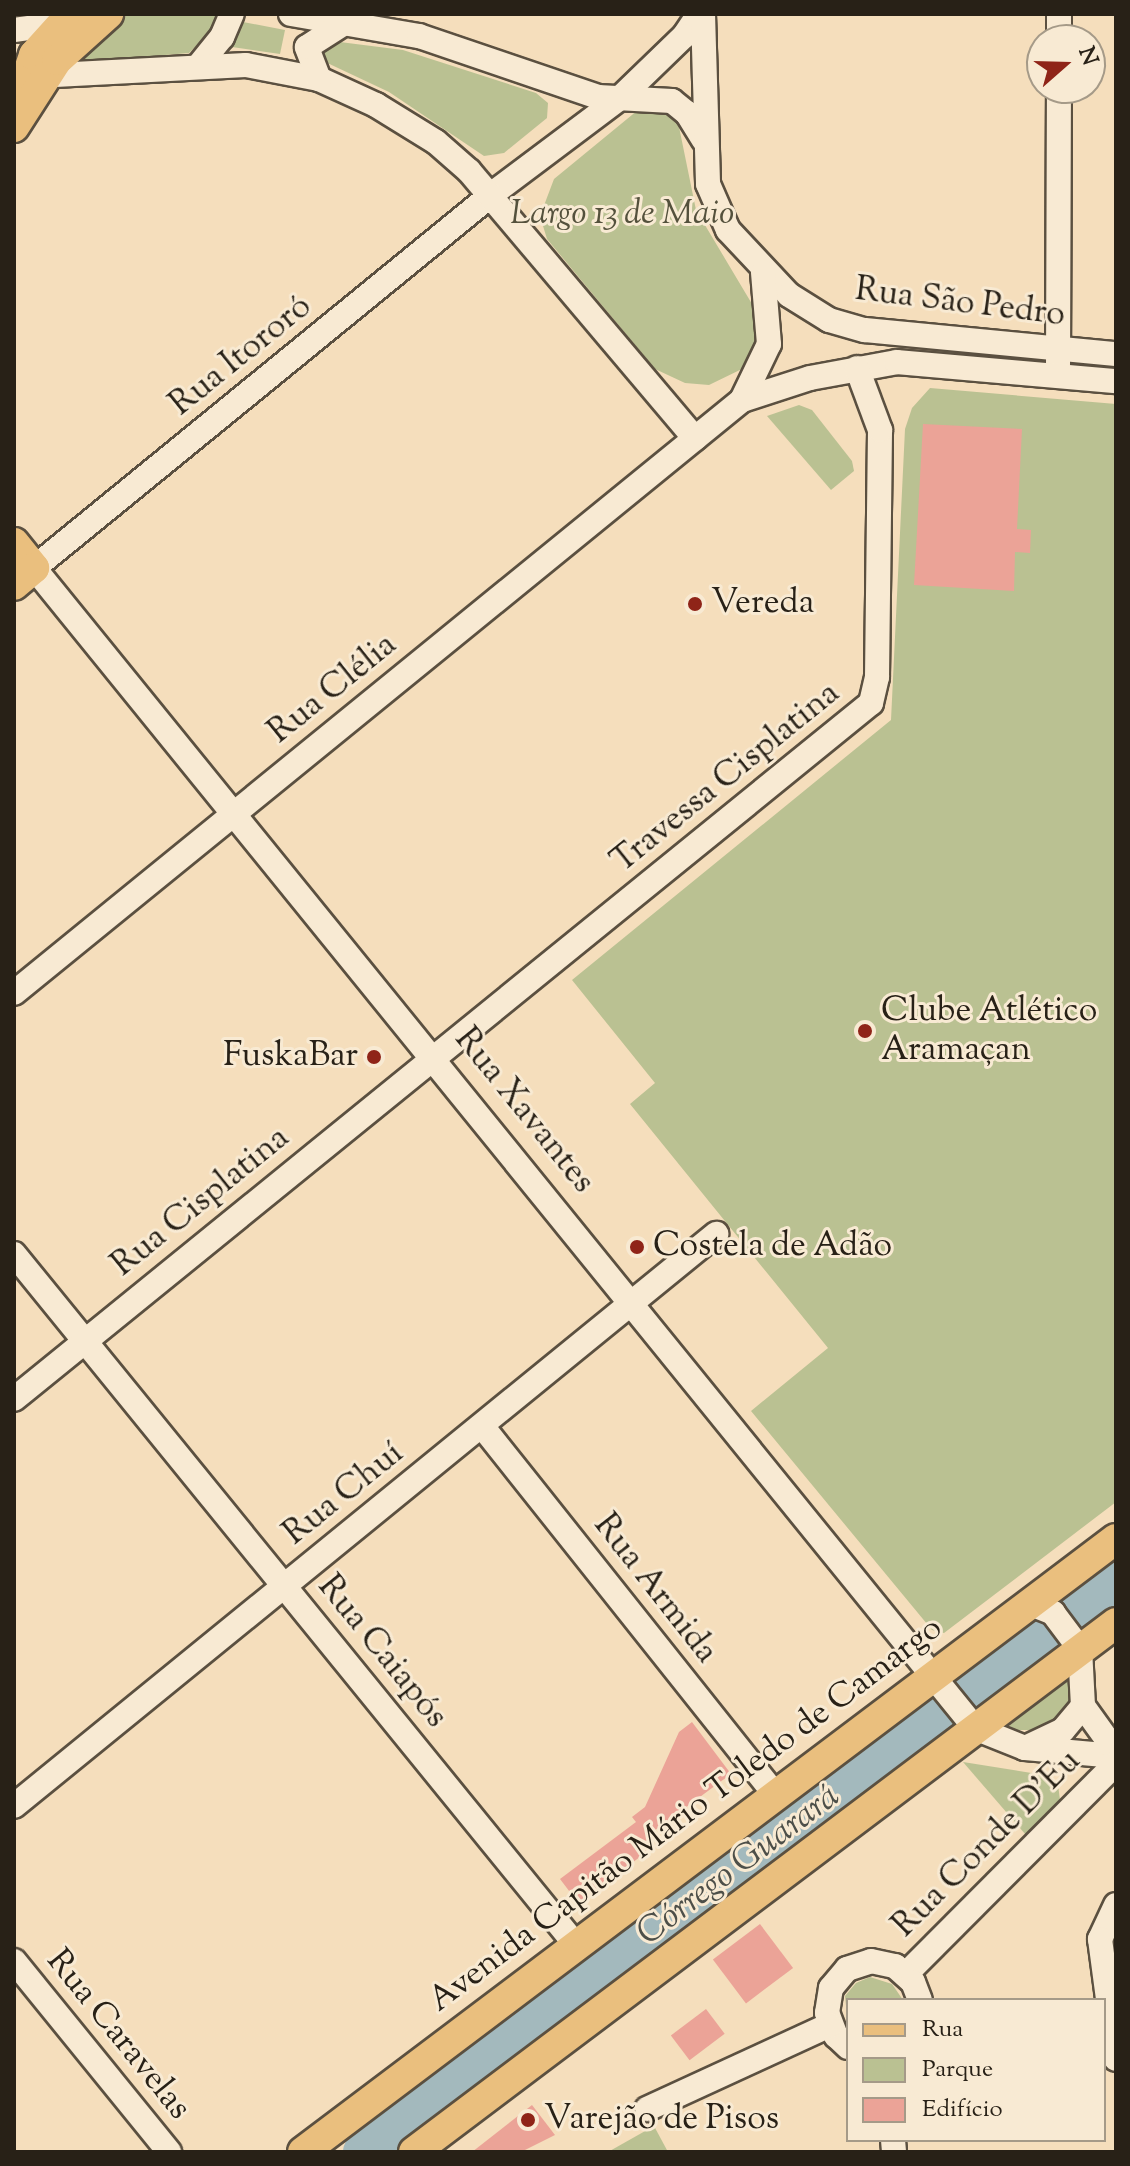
<!DOCTYPE html>
<meta charset="utf-8">
<style>
body{margin:0}
#map{position:relative;width:1130px;height:2166px;overflow:hidden;background:#f5debc;font-family:"Sorts Mill Goudy",serif}
div>[style]{position:absolute}
.green>*{inset:0;background:#bac192}
.river>*{height:40px;margin:-20px;padding:0 20px;transform-origin:20px;border-radius:20px;background:#a3b9bd}
.building>*{inset:0;background:#eba397;transform-origin:0 0}
.roads{filter:drop-shadow(2px 0 #5b5040) drop-shadow(-2px 0 #5b5040) drop-shadow(0 2px #5b5040) drop-shadow(0 -2px #5b5040)}
.minor>*{height:24px;margin:-12px;padding:0 12px;transform-origin:12px;border-radius:12px;background:#f8ead3}
.major>*{height:30px;margin:-15px;padding:0 15px;transform-origin:15px;border-radius:15px;background:#eabf7e}
.dots>*{width:22px;height:22px;translate:-50% -50%;box-sizing:border-box;border:4px solid #f8ead3;border-radius:50%}
span{translate:-50% -50%;white-space:nowrap;text-align:center;line-height:1.15;-webkit-text-stroke:6px #f8ead3;paint-order:stroke}
.park-label{font-size:34px;color:#54513c;font-style:italic}
.street-label{font-size:34px;color:#282117}
.poi-label{font-size:34px;color:#282117}
.left{translate:0 -50%;text-align:left}
.right{translate:-100% -50%;text-align:right}
.water-label{font-size:36px;color:#4d4f49;font-style:italic}
.frame{position:absolute;inset:0;border:16px solid #282117;pointer-events:none}
.legend{position:absolute;left:846px;top:1998px;width:260px;height:144px;box-sizing:border-box;background:#f8ead3;border:2px solid #a59a88;margin:0;padding:10px 14px;list-style:none;font-size:24px;color:#282117}
.legend li{display:flex;align-items:center;gap:16px;height:40px}
.legend b{width:40px;border:2px solid #a59a88}
.north{position:absolute;left:1026px;top:24px;width:80px;height:80px;box-sizing:border-box;background:#f8ead3;border:2px solid #a59a88;border-radius:50%;rotate:70deg;font-size:22px;font-weight:700;line-height:32px;text-align:center;color:#282117}
.north::after{content:'';display:block;margin:auto;width:28px;height:36px;background:#8f2418;clip-path:polygon(50% 0,100% 100%,50% 72%,0 100%)}
</style>
<div id="map">
<div class="green">
<i style="clip-path:polygon(128px 14px,221px 14px,220px 22px,189px 53px,71px 63px)"></i>
<i style="clip-path:polygon(243px 22px,285px 30px,280px 54px,232px 47px)"></i>
<i style="clip-path:polygon(332px 41px,403px 50px,536px 93px,548px 103px,547px 118px,504px 153px,484px 156px,389px 92px,321px 60px,319px 47px)"></i>
<i style="clip-path:polygon(657px 105px,677px 117px,696px 210px,755px 309px,760px 341px,746px 367px,709px 385px,685px 383px,655px 369px,547px 239px,540px 216px,554px 179px,638px 110px)"></i>
<i style="clip-path:polygon(930px 388px,1116px 404px,1116px 1502px,944px 1633px,932px 1630px,751px 1411px,828px 1348px,630px 1104px,655px 1083px,572px 980px,891px 720px,905px 429px,912px 408px)"></i>
<i style="clip-path:polygon(799px 405px,812px 410px,852px 461px,854px 471px,831px 490px,767px 416px)"></i>
<i style="clip-path:polygon(1065px 1674px,1072px 1675px,1073px 1702px,1064px 1716px,1035px 1730px,1012px 1730px,1008px 1723px)"></i>
<i style="clip-path:polygon(963px 1762px,1050px 1776px,1058px 1785px,1060px 1800px,1026px 1835px)"></i>
<i style="clip-path:polygon(870px 1977px,892px 1984px,903px 2000px,848px 2000px,848px 2025px,845px 1996px,856px 1983px)"></i>
<i style="clip-path:polygon(654px 2126px,668px 2152px,608px 2152px)"></i>
</div>
<div class="river">
<i style="left:363px;top:2152px;width:945px;rotate:-37.17deg"></i>
</div>
<div class="building">
<i style="clip-path:polygon(923px 424px,1022px 429px,1017px 529px,1031px 530px,1030px 553px,1015px 552px,1014px 591px,914px 585px)"></i>
<i style="clip-path:polygon(692px 1722px,731px 1774px,647px 1836px,654px 1846px,579px 1904px,560px 1879px,636px 1822px,632px 1817px,645px 1807px,679px 1732px)"></i>
<i style="left:760px;top:1924px;width:55px;height:59px;rotate:53deg"></i>
<i style="left:706px;top:2009px;width:31px;height:44px;rotate:53deg"></i>
<i style="clip-path:polygon(532px 2105px,555px 2135px,521px 2152px,472px 2152px)"></i>
</div>
<div class="roads">
<div class="minor">
<i style="left:291px;top:14px;width:130px;rotate:9.8deg"></i>
<i style="left:419px;top:36px;width:189px;rotate:18.8deg"></i>
<i style="left:598px;top:97px;width:74px;rotate:3.1deg"></i>
<i style="left:672px;top:101px;width:19px;rotate:39deg"></i>
<i style="left:687px;top:113px;width:31px;rotate:58deg"></i>
<i style="left:699px;top:14px;width:27px;rotate:124deg"></i>
<i style="left:684px;top:36px;width:89px;rotate:135.9deg"></i>
<i style="left:620px;top:98px;width:161px;rotate:143.1deg"></i>
<i style="left:491px;top:195px;width:590px;rotate:140.78deg"></i>
<i style="left:34px;top:568px;width:1494px;rotate:50.95deg"></i>
<i style="left:975px;top:1728px;width:54px;rotate:21.8deg"></i>
<i style="left:1025px;top:1748px;width:91px;rotate:5deg"></i>
<i style="left:703px;top:14px;width:170px;rotate:88.3deg"></i>
<i style="left:708px;top:184px;width:50px;rotate:66.5deg"></i>
<i style="left:728px;top:230px;width:89px;rotate:46.8deg"></i>
<i style="left:789px;top:295px;width:47px;rotate:32deg"></i>
<i style="left:829px;top:320px;width:37px;rotate:16deg"></i>
<i style="left:865px;top:330px;width:252px;rotate:5.5deg"></i>
<i style="left:14px;top:30px;width:43px;rotate:-7.9deg"></i>
<i style="left:1059px;top:40px;width:26px;rotate:-90deg"></i>
<i style="left:200px;top:64px;width:35px;rotate:-51deg"></i>
<i style="left:222px;top:37px;width:25px;rotate:-67deg"></i>
<i style="left:36px;top:76px;width:210px;rotate:-3deg"></i>
<i style="left:246px;top:65px;width:74px;rotate:10.9deg"></i>
<i style="left:319px;top:79px;width:63px;rotate:24.5deg"></i>
<i style="left:376px;top:105px;width:70px;rotate:31.7deg"></i>
<i style="left:436px;top:142px;width:44px;rotate:41.3deg"></i>
<i style="left:469px;top:171px;width:350px;rotate:49.8deg"></i>
<i style="left:319px;top:79px;width:34px;rotate:-111deg"></i>
<i style="left:307px;top:47px;width:46px;rotate:-32.7deg"></i>
<i style="left:1058px;top:366px;width:278px;rotate:-89.8deg"></i>
<i style="left:742px;top:400px;width:71px;rotate:-17.9deg"></i>
<i style="left:810px;top:378px;width:88px;rotate:-10.4deg"></i>
<i style="left:897px;top:362px;width:220px;rotate:5deg"></i>
<i style="left:14px;top:993px;width:939px;rotate:-39.16deg"></i>
<i style="left:742px;top:400px;width:62px;rotate:-64.3deg"></i>
<i style="left:769px;top:344px;width:72px;rotate:-94.8deg"></i>
<i style="left:14px;top:1254px;width:891px;rotate:50.88deg"></i>
<i style="left:14px;top:1399px;width:1104px;rotate:-39.08deg"></i>
<i style="left:871px;top:703px;width:27px;rotate:-77deg"></i>
<i style="left:877px;top:677px;width:247px;rotate:-89.3deg"></i>
<i style="left:880px;top:430px;width:66px;rotate:-110.4deg"></i>
<i style="left:482px;top:1426px;width:470px;rotate:51.5deg"></i>
<i style="left:1031px;top:1604px;width:24px;rotate:22deg"></i>
<i style="left:1053px;top:1613px;width:45px;rotate:53.1deg"></i>
<i style="left:1080px;top:1649px;width:57px;rotate:87deg"></i>
<i style="left:1083px;top:1706px;width:57px;rotate:54.3deg"></i>
<i style="left:1025px;top:1748px;width:42px;rotate:-25.3deg"></i>
<i style="left:1063px;top:1730px;width:31px;rotate:-50deg"></i>
<i style="left:14px;top:1806px;width:906px;rotate:-39.17deg"></i>
<i style="left:1116px;top:1905px;width:38px;rotate:115deg"></i>
<i style="left:1100px;top:1939px;width:121px;rotate:82.4deg"></i>
<i style="left:14px;top:1961px;width:246px;rotate:50.9deg"></i>
<i style="left:906px;top:1974px;width:298px;rotate:-45.1deg"></i>
<i style="left:848px;top:2047px;width:16px;rotate:-137deg"></i>
<i style="left:836px;top:2036px;width:25px;rotate:-111deg"></i>
<i style="left:827px;top:2013px;width:25px;rotate:-81deg"></i>
<i style="left:831px;top:1988px;width:25px;rotate:-50deg"></i>
<i style="left:847px;top:1969px;width:25px;rotate:-18deg"></i>
<i style="left:871px;top:1961px;width:25px;rotate:12deg"></i>
<i style="left:895px;top:1966px;width:24px;rotate:42deg"></i>
<i style="left:913px;top:1982px;width:19px;rotate:69deg"></i>
<i style="left:647px;top:2109px;width:201px;rotate:-24.7deg"></i>
<i style="left:893px;top:2140px;width:12px;rotate:85deg"></i>
</div>
<div class="major">
<i style="left:22px;top:90px;width:37px;rotate:-71deg"></i>
<i style="left:34px;top:55px;width:55px;rotate:-47.9deg"></i>
<i style="left:14px;top:127px;width:80px;rotate:-57.3deg"></i>
<i style="left:57px;top:60px;width:69px;rotate:-42deg"></i>
<i style="left:14px;top:543px;width:32px;rotate:51deg"></i>
<i style="left:34px;top:568px;width:26px;rotate:140deg"></i>
<i style="left:303px;top:2152px;width:1018px;rotate:-37.02deg"></i>
<i style="left:414px;top:2152px;width:879px;rotate:-37deg"></i>
</div>
</div>
<div class="dots">
<i style="left:695px;top:604px;background:#8f2418"></i>
<i style="left:865px;top:1031px;background:#8f2418"></i>
<i style="left:374px;top:1057px;background:#8f2418"></i>
<i style="left:637px;top:1247px;background:#8f2418"></i>
<i style="left:528px;top:2120px;background:#8f2418"></i>
</div>
<div class="park-label">
<span style="left:622px;top:215px">Largo 13 de Maio</span>
</div>
<div class="street-label">
<span style="left:960px;top:303px;rotate:7deg">Rua São Pedro</span>
<span style="left:241px;top:356px;rotate:-39deg">Rua Itororó</span>
<span style="left:333px;top:689px;rotate:-39deg">Rua Clélia</span>
<span style="left:726px;top:778px;rotate:-39deg">Travessa Cisplatina</span>
<span style="left:524px;top:1111px;rotate:51deg">Rua Xavantes</span>
<span style="left:201px;top:1202px;rotate:-39deg">Rua Cisplatina</span>
<span style="left:344px;top:1494px;rotate:-39deg">Rua Chuí</span>
<span style="left:655px;top:1589px;rotate:52deg">Rua Armida</span>
<span style="left:382px;top:1652px;rotate:51deg">Rua Caiapós</span>
<span style="left:686px;top:1815px;rotate:-37deg">Avenida Capitão Mário Toledo de Camargo</span>
<span style="left:987px;top:1844px;rotate:-45deg">Rua Conde D'Eu</span>
<span style="left:118px;top:2035px;rotate:51deg">Rua Caravelas</span>
</div>
<div class="poi-label">
<span class="left" style="left:711px;top:604px">Vereda</span>
<span class="left" style="left:881px;top:1031px">Clube Atlético<br>Aramaçan</span>
<span class="right" style="left:358px;top:1057px">FuskaBar</span>
<span class="left" style="left:653px;top:1247px">Costela de Adão</span>
<span class="left" style="left:544px;top:2120px">Varejão de Pisos</span>
</div>
<div class="water-label">
<span style="left:739px;top:1866px;rotate:-37deg">Córrego Guarará</span>
</div>
<div class="frame"></div>
<ul class="legend">
<li><b style="height:10px;background:#eabf7e"></b>Rua</li>
<li><b style="height:22px;background:#bac192"></b>Parque</li>
<li><b style="height:22px;background:#eba397"></b>Edifício</li>
</ul>
<div class="north">N</div>
</div>
